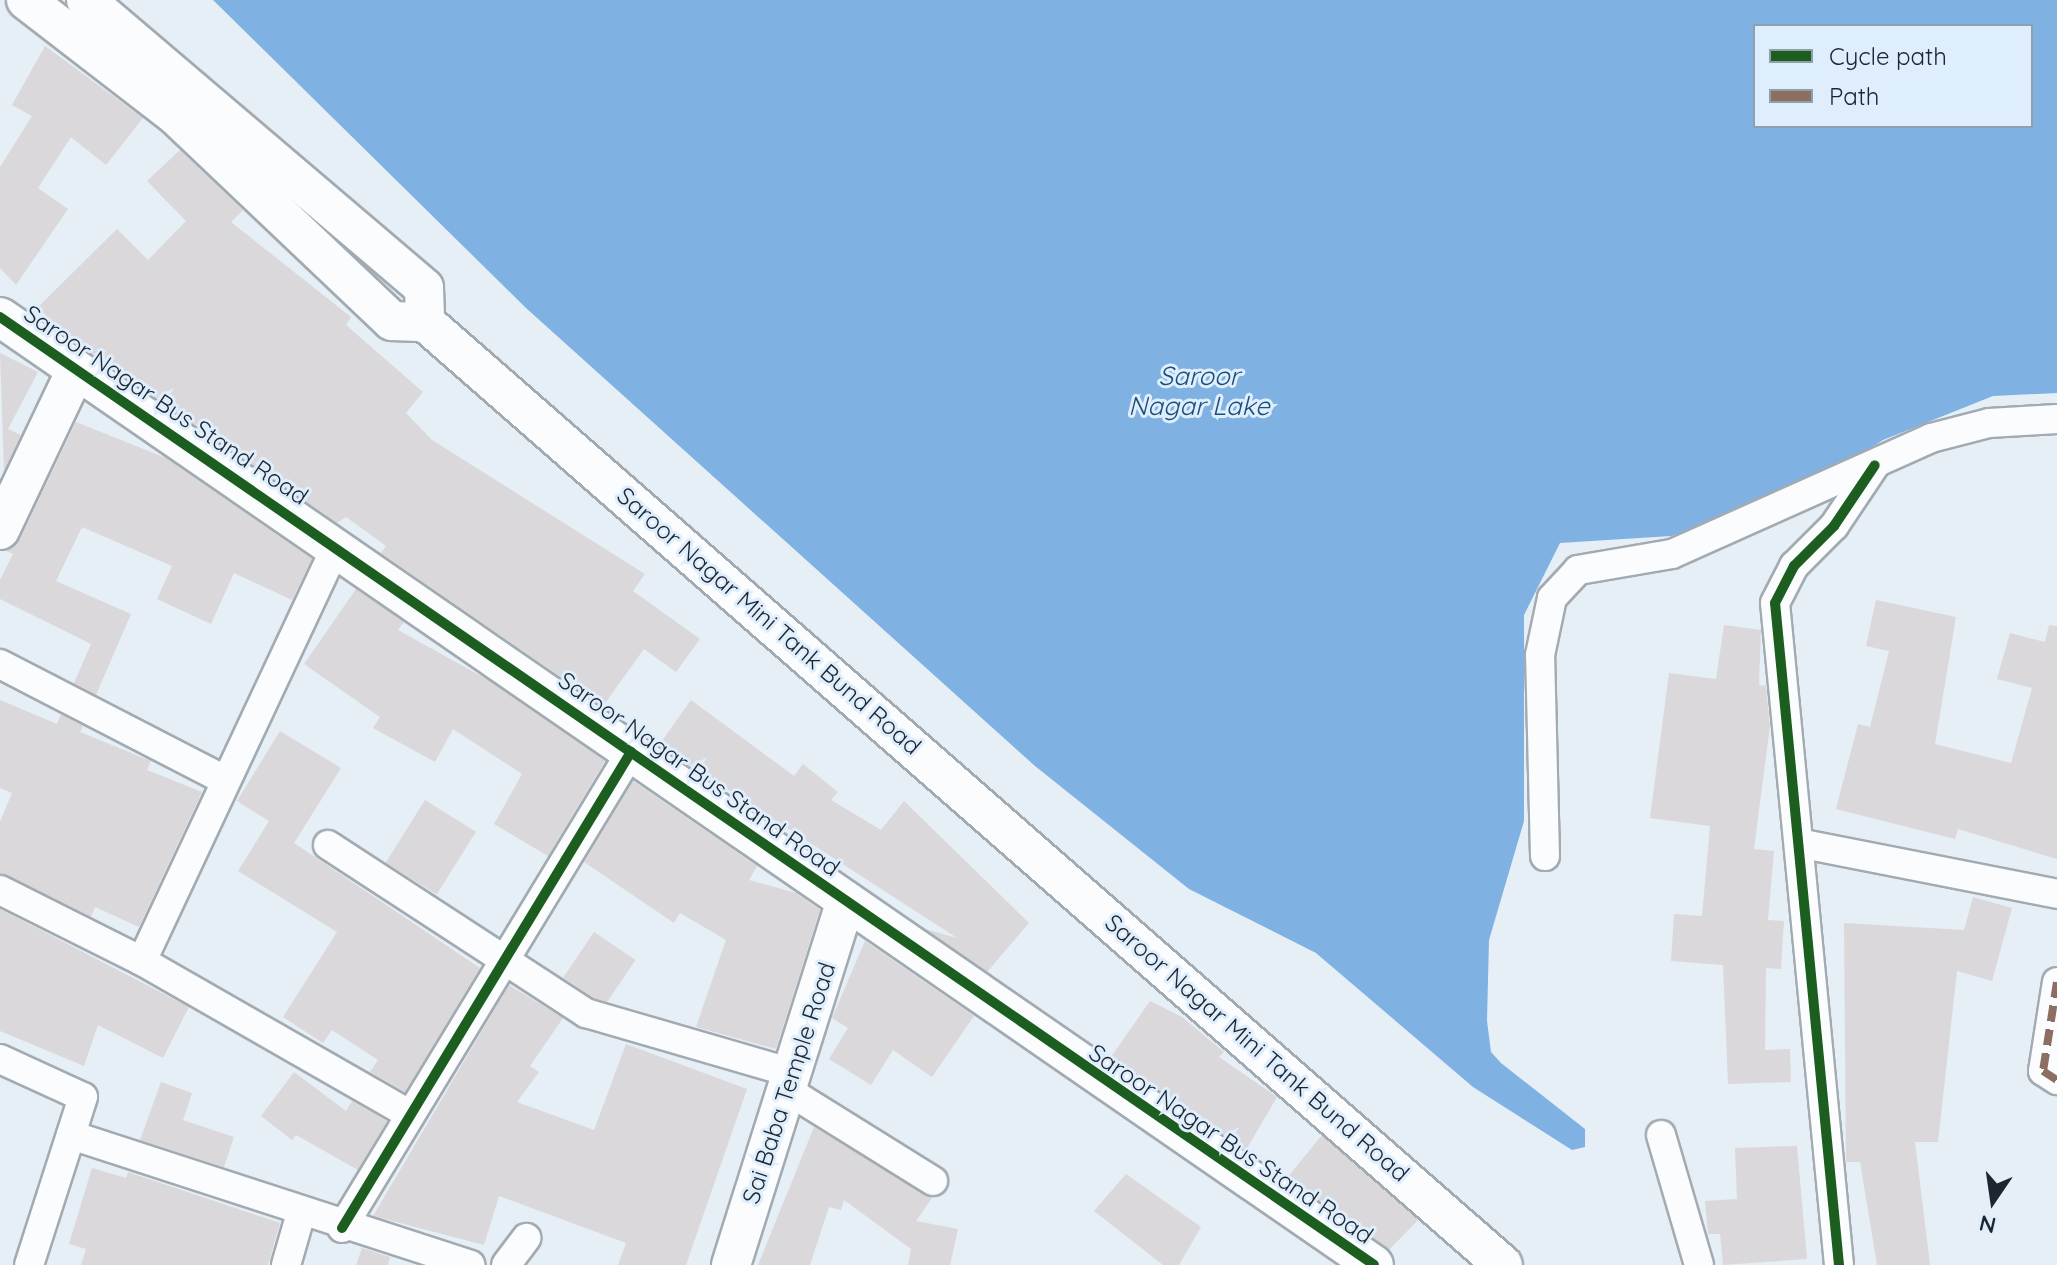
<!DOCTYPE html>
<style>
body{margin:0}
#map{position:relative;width:2057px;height:1265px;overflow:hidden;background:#e6eef6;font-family:Quicksand,sans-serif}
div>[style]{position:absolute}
.water>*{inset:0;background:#7fb2e3}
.building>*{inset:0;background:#dbd8db;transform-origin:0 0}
.roads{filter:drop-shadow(2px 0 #a2aab2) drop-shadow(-2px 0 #a2aab2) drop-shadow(0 2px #a2aab2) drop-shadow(0 -2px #a2aab2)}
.street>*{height:28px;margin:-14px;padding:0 14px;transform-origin:14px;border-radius:14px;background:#fbfcfe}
.secondary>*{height:38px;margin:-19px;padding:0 19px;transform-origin:19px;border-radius:19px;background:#fbfcfe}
.quiet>*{height:8px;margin-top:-4px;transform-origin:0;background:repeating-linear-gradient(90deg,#8d6e63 0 16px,transparent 0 24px)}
.cycleway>*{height:10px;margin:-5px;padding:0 5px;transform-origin:5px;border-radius:5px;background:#1b5e20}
span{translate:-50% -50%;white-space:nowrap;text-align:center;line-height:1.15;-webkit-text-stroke:6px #dfeefd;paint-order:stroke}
.street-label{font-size:24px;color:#1d2630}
.water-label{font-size:26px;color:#1c4e7a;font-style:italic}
.legend{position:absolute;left:1753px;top:24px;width:280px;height:104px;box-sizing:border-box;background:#dfeefd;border:2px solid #919eab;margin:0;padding:10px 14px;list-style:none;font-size:24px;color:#1d2630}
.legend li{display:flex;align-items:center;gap:16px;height:40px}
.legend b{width:40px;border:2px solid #919eab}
.north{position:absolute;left:1953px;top:1161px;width:80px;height:80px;-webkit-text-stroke:6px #dfeefd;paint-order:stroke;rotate:193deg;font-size:22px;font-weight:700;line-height:32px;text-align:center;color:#1d2630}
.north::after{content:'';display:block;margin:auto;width:28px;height:36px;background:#1d2630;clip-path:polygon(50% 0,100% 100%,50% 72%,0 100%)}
</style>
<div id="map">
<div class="water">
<i style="clip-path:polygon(evenodd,213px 0,2057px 0,2057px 393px,1993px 396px,1883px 440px,1800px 494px,1671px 536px,1560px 543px,1524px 615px,1524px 821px,1489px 940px,1487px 1021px,1491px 1052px,1501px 1063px,1585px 1129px,1585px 1147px,1572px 1150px,1473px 1087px,1316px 953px,1189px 889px,1035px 766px,526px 308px,213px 0,1755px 26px,2031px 26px,2031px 126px,1755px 126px,1755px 26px)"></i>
</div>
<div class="building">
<i style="clip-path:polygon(45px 46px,143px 118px,106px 165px,71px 137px,38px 188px,68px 209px,16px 285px,0 268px,0 167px,32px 116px,12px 105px)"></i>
<i style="clip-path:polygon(180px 150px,243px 210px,231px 222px,351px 317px,346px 325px,423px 392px,406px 413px,432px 440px,645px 574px,633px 591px,700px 639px,676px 672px,644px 649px,603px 706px,381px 553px,386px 546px,346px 517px,337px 523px,64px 334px,38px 307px,117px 229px,148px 260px,186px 221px,147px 181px)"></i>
<i style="clip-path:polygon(0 353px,38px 372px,8px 429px,21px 435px,4px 471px)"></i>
<i style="clip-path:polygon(76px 422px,166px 458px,312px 559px,292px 600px,234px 573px,211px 624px,157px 599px,172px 566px,82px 527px,56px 581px,131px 614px,96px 695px,74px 683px,91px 644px,0 599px,0 580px,13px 554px,6px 551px,20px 539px)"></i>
<i style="clip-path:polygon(356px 589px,404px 622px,398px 630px,488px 680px,605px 761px,548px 856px,494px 824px,522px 774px,453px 729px,435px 762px,373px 728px,380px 717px,304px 664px)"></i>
<i style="clip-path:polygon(1876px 600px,1956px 617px,1935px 744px,2011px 763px,2032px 688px,1997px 679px,2010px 633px,2045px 642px,2049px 625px,2057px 626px,2057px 859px,1958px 829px,1955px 839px,1836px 809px,1858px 724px,1870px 727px,1889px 651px,1866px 646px)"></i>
<i style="clip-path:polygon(1724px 625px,1761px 630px,1759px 685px,1766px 686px,1770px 726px,1754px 849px,1774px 851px,1768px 920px,1784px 921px,1781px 969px,1766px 968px,1765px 1050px,1790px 1049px,1791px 1082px,1728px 1084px,1723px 965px,1671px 961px,1674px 914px,1702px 916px,1710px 826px,1650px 818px,1669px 673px,1716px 679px)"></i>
<i style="clip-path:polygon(0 700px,57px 724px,61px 714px,83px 726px,80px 732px,151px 761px,147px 770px,202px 792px,139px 927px,95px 907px,91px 917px,0 873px,0 822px,12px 793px,0 788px)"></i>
<i style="clip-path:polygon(691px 700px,794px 776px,803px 764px,838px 792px,831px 800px,881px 830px,904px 801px,1029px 923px,987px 972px,925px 929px,957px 938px,659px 745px)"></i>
<i style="clip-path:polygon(280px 731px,341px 768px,294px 843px,480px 968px,405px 1092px,370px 1072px,378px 1060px,332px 1030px,323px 1043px,283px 1017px,337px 932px,238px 871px,269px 821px,237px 801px)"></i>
<i style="clip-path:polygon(633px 781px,757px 866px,749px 880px,796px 893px,820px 910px,776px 1049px,696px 1027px,726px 940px,680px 913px,674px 923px,584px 862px)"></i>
<i style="left:425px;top:800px;width:60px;height:74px;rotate:32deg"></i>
<i style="clip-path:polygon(1973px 897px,2012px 908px,1992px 981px,1957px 971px,1938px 1142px,1915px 1142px,1930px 1265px,1877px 1265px,1860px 1162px,1846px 1162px,1844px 923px,1964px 930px)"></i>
<i style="clip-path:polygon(0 909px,189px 1007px,163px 1058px,98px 1025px,84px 1066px,0 1031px)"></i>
<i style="left:594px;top:932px;width:50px;height:55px;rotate:34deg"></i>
<i style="clip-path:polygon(865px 941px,974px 1016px,932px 1077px,893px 1050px,871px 1085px,829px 1059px,848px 1028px,832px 1018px)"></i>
<i style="clip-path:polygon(509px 985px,563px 1018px,530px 1066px,539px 1072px,517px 1102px,594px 1130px,626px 1044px,747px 1089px,686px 1265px,618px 1265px,626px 1243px,499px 1196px,484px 1245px,373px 1216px)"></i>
<i style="clip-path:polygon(1150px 1001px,1182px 1017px,1224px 1052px,1219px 1057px,1277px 1097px,1246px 1150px,1111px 1057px)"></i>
<i style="clip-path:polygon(294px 1072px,346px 1111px,352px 1101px,387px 1121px,358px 1170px,296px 1135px,292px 1140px,261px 1116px)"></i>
<i style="clip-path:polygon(161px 1082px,192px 1093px,183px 1120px,234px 1137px,224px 1167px,140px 1140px)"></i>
<i style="clip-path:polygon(814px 1127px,932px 1198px,916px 1221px,958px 1229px,950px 1265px,908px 1265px,911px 1249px,844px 1200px,841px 1210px,829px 1207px,810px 1265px,758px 1265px)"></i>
<i style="clip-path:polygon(1322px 1135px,1418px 1220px,1389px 1250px,1287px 1178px)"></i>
<i style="clip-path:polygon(1797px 1146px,1807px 1259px,1723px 1265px,1720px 1234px,1708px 1234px,1705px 1201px,1737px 1199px,1735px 1148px)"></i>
<i style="clip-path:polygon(92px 1168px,126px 1178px,128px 1172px,280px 1223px,268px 1265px,81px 1265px,86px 1249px,69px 1244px)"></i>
<i style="clip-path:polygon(1126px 1174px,1201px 1227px,1179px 1265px,1163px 1265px,1094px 1211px)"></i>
<i style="clip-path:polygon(362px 1248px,390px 1257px,388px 1265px,356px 1265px)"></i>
</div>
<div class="roads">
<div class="street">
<i style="left:0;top:664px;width:253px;rotate:27.3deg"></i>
<i style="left:1803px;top:844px;width:259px;rotate:11.1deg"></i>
<i style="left:328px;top:845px;width:308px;rotate:33.1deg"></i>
<i style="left:586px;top:1013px;width:215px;rotate:16.2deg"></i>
<i style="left:1545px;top:856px;width:201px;rotate:-91.4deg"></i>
<i style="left:1540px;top:655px;width:58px;rotate:-78.1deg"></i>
<i style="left:1552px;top:598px;width:38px;rotate:-47deg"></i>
<i style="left:1578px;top:570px;width:95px;rotate:-9.7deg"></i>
<i style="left:1672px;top:554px;width:284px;rotate:-24.1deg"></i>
<i style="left:1931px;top:438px;width:60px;rotate:-14.5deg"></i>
<i style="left:1989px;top:423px;width:68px;rotate:-3.4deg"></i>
<i style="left:0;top:890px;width:159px;rotate:26.6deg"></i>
<i style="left:142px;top:961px;width:304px;rotate:29.8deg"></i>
<i style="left:142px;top:961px;width:459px;rotate:-64.9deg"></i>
<i style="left:2057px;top:982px;width:90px;rotate:98.9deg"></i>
<i style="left:2043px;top:1071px;width:17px;rotate:33deg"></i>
<i style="left:0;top:1059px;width:91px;rotate:24.6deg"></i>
<i style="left:83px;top:1097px;width:176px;rotate:107.8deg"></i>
<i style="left:787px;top:1090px;width:172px;rotate:31.9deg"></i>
<i style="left:71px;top:1135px;width:420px;rotate:18deg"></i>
<i style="left:1661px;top:1135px;width:135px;rotate:73.7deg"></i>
<i style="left:342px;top:1228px;width:557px;rotate:-58.74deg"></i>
<i style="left:286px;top:1265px;width:54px;rotate:-73.9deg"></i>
<i style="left:506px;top:1265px;width:34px;rotate:-53deg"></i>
<i style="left:1839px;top:1265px;width:665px;rotate:-95.52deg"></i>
<i style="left:1775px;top:603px;width:42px;rotate:-62.8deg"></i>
<i style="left:1794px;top:566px;width:57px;rotate:-45deg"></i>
<i style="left:1834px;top:526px;width:73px;rotate:-56.1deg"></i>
</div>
<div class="secondary">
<i style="left:26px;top:0;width:190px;rotate:37.7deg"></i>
<i style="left:176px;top:116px;width:298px;rotate:43.5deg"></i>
<i style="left:392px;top:321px;width:33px;rotate:2deg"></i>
<i style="left:425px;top:322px;width:1432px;rotate:41.18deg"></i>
<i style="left:86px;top:0;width:444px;rotate:40.4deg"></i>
<i style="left:424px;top:288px;width:34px;rotate:88deg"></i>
<i style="left:0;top:317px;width:1669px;rotate:34.6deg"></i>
<i style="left:0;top:530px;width:177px;rotate:-64.6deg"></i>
<i style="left:731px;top:1265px;width:382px;rotate:-72.5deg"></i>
</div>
</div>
<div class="quiet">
<i style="left:2057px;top:982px;width:90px;rotate:98.9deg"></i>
<i style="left:2043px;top:1071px;width:17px;rotate:33deg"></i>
</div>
<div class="cycleway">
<i style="left:0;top:317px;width:1669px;rotate:34.6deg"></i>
<i style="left:342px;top:1228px;width:557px;rotate:-58.74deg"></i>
<i style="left:1839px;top:1265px;width:665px;rotate:-95.52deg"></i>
<i style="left:1775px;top:603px;width:42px;rotate:-62.8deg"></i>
<i style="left:1794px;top:566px;width:57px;rotate:-45deg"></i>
<i style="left:1834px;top:526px;width:73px;rotate:-56.1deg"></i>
</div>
<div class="street-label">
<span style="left:166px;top:405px;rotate:34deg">Saroor Nagar Bus Stand Road</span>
<span style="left:769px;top:621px;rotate:41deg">Saroor Nagar Mini Tank Bund Road</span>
<span style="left:699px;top:774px;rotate:35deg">Saroor Nagar Bus Stand Road</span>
<span style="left:1257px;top:1048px;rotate:41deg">Saroor Nagar Mini Tank Bund Road</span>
<span style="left:789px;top:1083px;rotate:-72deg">Sai Baba Temple Road</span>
<span style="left:1231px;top:1144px;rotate:34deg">Saroor Nagar Bus Stand Road</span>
</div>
<div class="water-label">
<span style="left:1199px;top:391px">Saroor<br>Nagar Lake</span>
</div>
<ul class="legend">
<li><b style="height:10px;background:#1b5e20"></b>Cycle path</li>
<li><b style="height:10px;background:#8d6e63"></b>Path</li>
</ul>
<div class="north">N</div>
</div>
